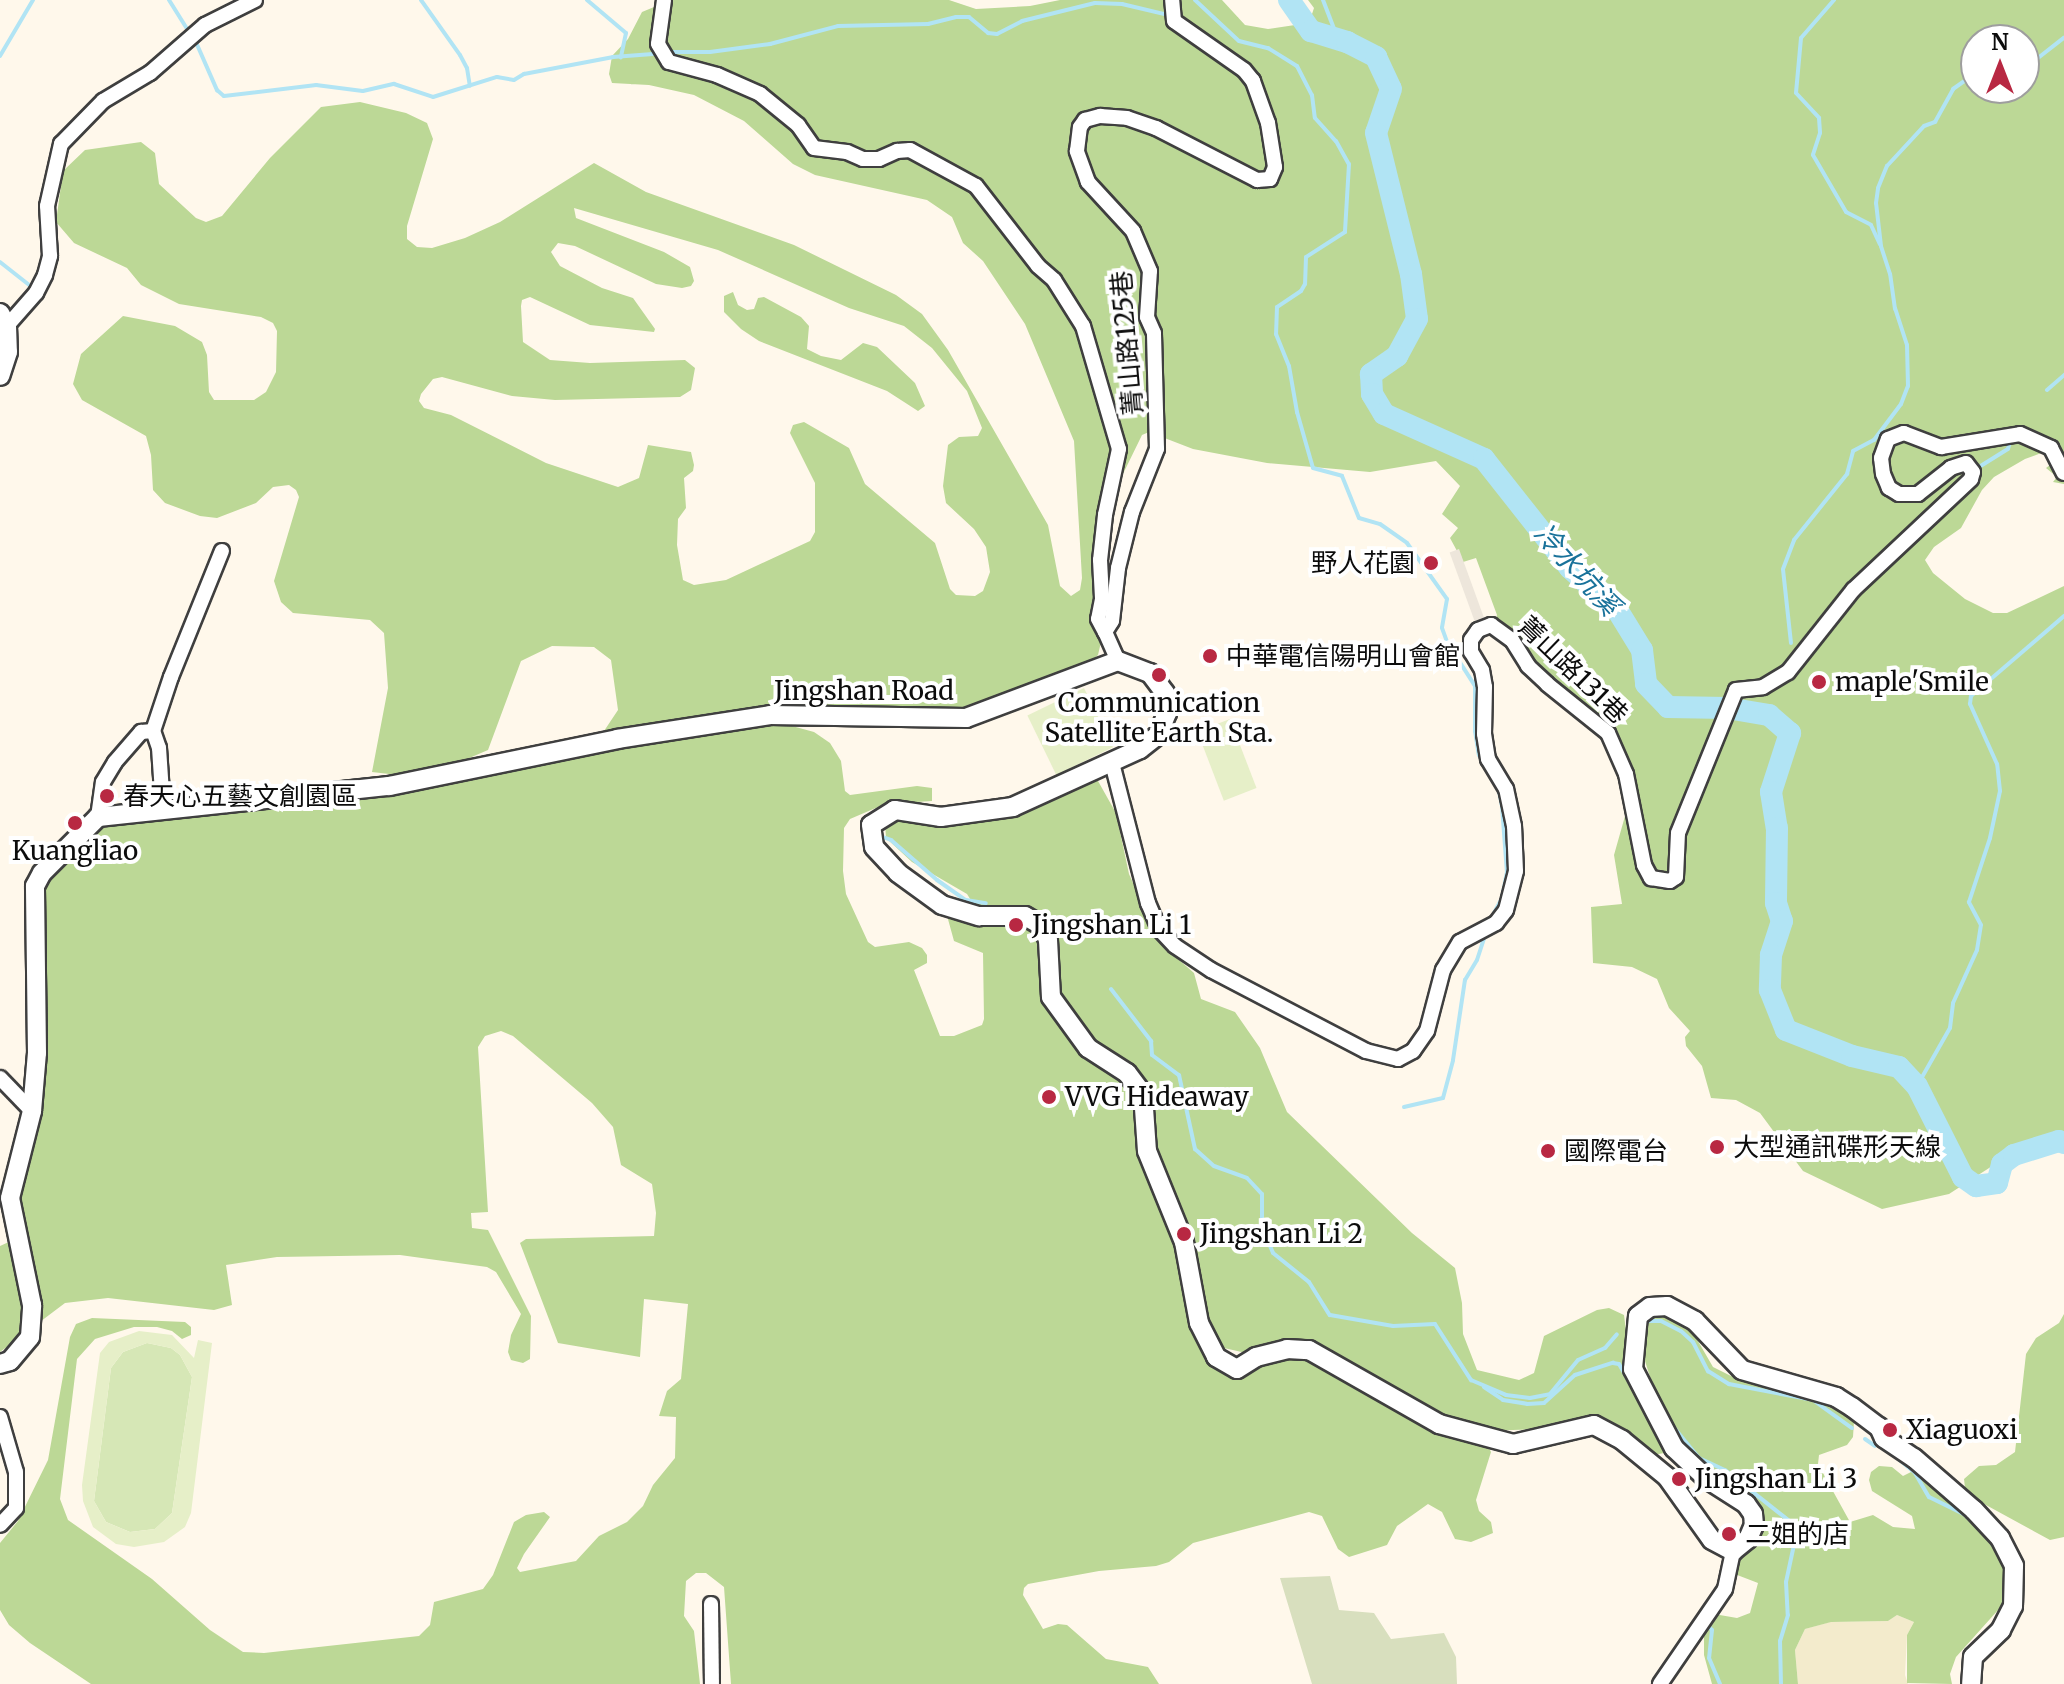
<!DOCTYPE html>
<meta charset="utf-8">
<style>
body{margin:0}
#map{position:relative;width:2064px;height:1684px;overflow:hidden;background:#fff8eb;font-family:Merriweather,"Noto Sans TC",serif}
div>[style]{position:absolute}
.farmland>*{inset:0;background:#f3ebcc}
.green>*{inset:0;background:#d6e7b6}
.forest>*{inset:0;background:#bcd896}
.cemetery>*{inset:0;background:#d8dfbe}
.pitch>*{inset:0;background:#e6efc8;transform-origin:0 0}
.plaza>*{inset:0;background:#ede6db;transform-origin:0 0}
.stream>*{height:4px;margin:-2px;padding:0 2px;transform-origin:2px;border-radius:2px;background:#b1e4f4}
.river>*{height:22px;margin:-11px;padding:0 11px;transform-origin:11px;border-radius:11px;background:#b1e4f4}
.roads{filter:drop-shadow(2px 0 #3f3f3f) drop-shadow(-2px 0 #3f3f3f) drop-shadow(0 2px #3f3f3f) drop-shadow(0 -2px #3f3f3f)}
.minor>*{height:14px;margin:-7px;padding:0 7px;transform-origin:7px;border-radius:7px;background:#fff}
.tertiary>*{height:18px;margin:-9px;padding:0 9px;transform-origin:9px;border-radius:9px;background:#fff}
.dots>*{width:22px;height:22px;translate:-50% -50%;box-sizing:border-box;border:4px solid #fff;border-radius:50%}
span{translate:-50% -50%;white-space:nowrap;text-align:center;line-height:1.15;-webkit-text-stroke:8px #fff;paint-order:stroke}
.street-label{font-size:26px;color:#0c0c0c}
.poi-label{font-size:26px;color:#0c0c0c}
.right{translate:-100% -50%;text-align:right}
.left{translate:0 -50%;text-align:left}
.water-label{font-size:28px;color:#19729a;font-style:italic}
.north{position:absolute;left:1960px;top:24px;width:80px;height:80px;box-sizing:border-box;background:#fff;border:2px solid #9e9e9e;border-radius:50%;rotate:0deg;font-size:22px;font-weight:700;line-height:32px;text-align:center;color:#0c0c0c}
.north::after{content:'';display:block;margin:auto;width:28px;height:36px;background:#b82842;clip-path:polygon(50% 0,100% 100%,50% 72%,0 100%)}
</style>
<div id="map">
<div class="farmland">
<i style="clip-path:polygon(1897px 1615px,1914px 1622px,1907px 1635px,1905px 1675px,1908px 1684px,1798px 1684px,1795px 1650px,1805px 1629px,1830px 1622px,1888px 1621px)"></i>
</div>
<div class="green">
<i style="clip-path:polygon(147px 1343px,171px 1348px,180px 1355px,192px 1377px,172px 1513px,155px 1529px,130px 1532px,106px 1522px,94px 1501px,111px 1368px,123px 1352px)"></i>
</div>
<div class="forest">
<i style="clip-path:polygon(evenodd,671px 0,949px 0,976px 9px,1030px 6px,1060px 0,1222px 0,1245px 25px,1268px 29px,1295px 25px,1311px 17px,1314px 8px,1308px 0,2064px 0,2064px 484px,2053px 482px,2057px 477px,2046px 468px,2050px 465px,2044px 452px,2025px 459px,1994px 477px,1982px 490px,1961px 528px,1934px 547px,1925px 560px,1933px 573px,1965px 599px,1993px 613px,2007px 613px,2064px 586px,2064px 1138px,2023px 1146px,1949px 1194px,1882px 1209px,1803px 1171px,1760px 1113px,1736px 1100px,1711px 1098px,1702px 1066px,1686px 1046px,1685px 1037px,1690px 1031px,1669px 1008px,1657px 979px,1632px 967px,1593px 963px,1591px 907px,1622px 904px,1614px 855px,1627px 809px,1613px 753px,1600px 736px,1539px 686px,1501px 641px,1491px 635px,1497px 615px,1476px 558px,1463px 562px,1450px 538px,1458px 528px,1442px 514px,1460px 486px,1436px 461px,1370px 472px,1267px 463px,1193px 449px,1149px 432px,1142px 435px,1100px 521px,1097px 623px,1101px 642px,1098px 655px,1090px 663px,965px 712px,909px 709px,607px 734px,604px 731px,618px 710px,611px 660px,594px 647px,552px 646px,521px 661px,488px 750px,467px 759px,398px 775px,372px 772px,388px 688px,384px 633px,370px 620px,293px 613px,281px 602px,274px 581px,299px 497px,296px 490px,289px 485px,273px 487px,256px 503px,217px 518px,200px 516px,165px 503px,153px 490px,151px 455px,146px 436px,82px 400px,73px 384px,81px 354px,123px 316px,175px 326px,202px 342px,207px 355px,209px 392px,214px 400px,254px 400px,266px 392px,276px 372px,277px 331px,273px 323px,261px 317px,179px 304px,141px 285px,127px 268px,74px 243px,56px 222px,63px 171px,85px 150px,141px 142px,155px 153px,159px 184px,196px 218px,206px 222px,222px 216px,270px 158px,321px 107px,360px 102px,406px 113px,427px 123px,433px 139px,407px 226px,407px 239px,417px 247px,432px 248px,465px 238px,500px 222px,594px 163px,646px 192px,794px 245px,896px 295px,922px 314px,948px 350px,1048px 525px,1060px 586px,1071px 596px,1080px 590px,1082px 578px,1074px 441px,1025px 324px,983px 261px,963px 243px,952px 217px,927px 200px,815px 175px,793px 164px,744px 121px,694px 95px,649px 85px,612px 83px,609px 74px,612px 56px,628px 39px,642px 12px,671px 0,1976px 40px,2024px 40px,2024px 88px,1976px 88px,1976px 40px,671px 0,574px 208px,718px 250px,849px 308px,904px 326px,932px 348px,967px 391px,982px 428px,978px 436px,959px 437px,948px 445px,943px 486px,946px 503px,974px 529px,986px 547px,990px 572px,983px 591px,975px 596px,956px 595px,950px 589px,935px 543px,865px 484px,849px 448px,804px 422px,793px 425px,790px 433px,815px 483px,815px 532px,810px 541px,726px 580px,694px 585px,683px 580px,677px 545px,678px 519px,686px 508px,684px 478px,693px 471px,694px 465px,691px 452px,648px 445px,639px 478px,618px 487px,546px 463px,451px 415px,424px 408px,419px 401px,421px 394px,433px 379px,442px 377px,512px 396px,555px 400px,680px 397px,691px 390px,695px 368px,685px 360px,590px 363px,550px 360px,523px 342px,521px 306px,522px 300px,530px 297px,590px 325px,654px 332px,655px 329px,633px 298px,602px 288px,560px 266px,551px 252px,558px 243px,575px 246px,656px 284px,682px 288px,691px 286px,694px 281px,690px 267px,664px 252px,576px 218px,574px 208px)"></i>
<i style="clip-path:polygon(733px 292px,738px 305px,747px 310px,754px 309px,758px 298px,764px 297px,801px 317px,809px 326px,807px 349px,821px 356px,841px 360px,863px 343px,877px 347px,915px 383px,925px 406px,918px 411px,887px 391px,759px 341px,741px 329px,724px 312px,724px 296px)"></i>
<i style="clip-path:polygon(747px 726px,792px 726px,814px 732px,830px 743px,841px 761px,845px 791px,850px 795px,917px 786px,932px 788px,932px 801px,885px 804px,850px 819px,844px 828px,843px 871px,846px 894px,868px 942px,875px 947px,909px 942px,922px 948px,927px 955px,927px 963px,914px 970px,940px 1036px,954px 1036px,982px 1025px,984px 1019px,983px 953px,954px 941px,946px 912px,972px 902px,967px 894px,912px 862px,886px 838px,885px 823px,892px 818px,933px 822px,1084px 780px,1098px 781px,1116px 813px,1129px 874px,1155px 932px,1170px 952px,1194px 973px,1201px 999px,1235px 1012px,1260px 1048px,1287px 1112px,1412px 1233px,1455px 1268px,1462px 1303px,1463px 1334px,1477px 1370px,1519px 1380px,1534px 1373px,1544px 1336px,1597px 1310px,1609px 1308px,1624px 1315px,1628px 1347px,1666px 1447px,1664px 1453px,1654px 1455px,1602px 1418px,1584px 1417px,1537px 1429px,1486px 1431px,1433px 1414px,1314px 1342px,1301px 1341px,1246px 1353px,1224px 1348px,1221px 1352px,1227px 1370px,1281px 1355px,1303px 1358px,1328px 1368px,1442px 1432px,1488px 1446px,1491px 1452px,1476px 1500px,1479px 1511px,1491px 1522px,1493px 1533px,1471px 1542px,1455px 1539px,1442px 1512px,1428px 1504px,1397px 1526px,1387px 1545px,1349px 1557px,1338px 1549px,1322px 1516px,1309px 1512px,1193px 1543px,1169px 1562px,1156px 1566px,1099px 1571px,1028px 1584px,1024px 1588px,1023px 1595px,1043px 1629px,1058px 1624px,1067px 1625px,1106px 1659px,1148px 1667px,1159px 1684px,731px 1684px,724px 1587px,706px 1573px,696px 1573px,686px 1581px,684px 1616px,694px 1631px,700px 1684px,91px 1684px,30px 1643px,9px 1625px,0 1610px,0 1543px,18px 1521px,48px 1460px,70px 1337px,76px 1324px,92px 1318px,185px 1322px,191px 1327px,191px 1335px,182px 1339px,172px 1331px,157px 1327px,134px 1327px,95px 1339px,77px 1359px,60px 1499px,68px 1520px,152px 1579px,210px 1630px,243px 1652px,264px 1653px,419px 1636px,430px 1625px,434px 1602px,483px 1589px,493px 1575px,514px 1522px,526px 1515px,544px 1512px,550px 1517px,524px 1554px,517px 1568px,520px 1572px,576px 1561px,599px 1536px,627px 1522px,643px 1506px,653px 1485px,675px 1458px,676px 1417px,659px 1416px,667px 1391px,681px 1379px,688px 1304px,644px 1299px,640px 1357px,558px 1343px,520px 1243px,526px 1239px,654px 1236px,656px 1213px,652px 1184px,621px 1165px,613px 1127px,592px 1103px,513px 1036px,501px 1031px,485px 1036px,478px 1047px,488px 1212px,471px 1213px,472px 1228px,488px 1230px,531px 1316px,530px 1359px,523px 1363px,511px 1360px,508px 1352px,511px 1335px,521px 1314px,496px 1272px,487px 1267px,400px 1255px,277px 1257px,226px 1265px,232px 1305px,214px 1310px,108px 1298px,65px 1303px,0 1352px,0 1246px,24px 1235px,17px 1200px,37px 1114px,40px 890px,47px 879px,92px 831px,144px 817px)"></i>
<i style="clip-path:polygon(1665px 1312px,1691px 1329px,1713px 1367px,1731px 1376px,1828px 1402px,1843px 1410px,1854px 1421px,1853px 1437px,1847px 1445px,1819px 1455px,1818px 1464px,1850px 1522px,1873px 1515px,1893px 1527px,1915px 1529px,1912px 1516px,1872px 1491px,1869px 1480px,1871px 1472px,1879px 1466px,1892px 1467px,1903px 1476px,1919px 1468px,2008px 1556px,2007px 1600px,1956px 1657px,1950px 1674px,1952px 1684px,1907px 1683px,1907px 1635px,1914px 1622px,1897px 1615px,1888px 1621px,1831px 1622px,1805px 1629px,1795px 1650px,1798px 1684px,1712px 1684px,1704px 1655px,1704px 1626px,1714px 1614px,1737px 1618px,1750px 1613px,1758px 1583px,1732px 1573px,1736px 1554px,1759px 1521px,1687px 1453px,1655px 1393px,1640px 1345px,1642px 1321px)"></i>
<i style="clip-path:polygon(2064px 1314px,2064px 1537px,2050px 1540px,1975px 1499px,1965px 1488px,1964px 1479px,1979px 1466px,1996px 1465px,2015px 1452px,2026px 1354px,2036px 1338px,2059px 1323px)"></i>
</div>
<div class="cemetery">
<i style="clip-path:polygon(1330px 1576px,1339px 1610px,1374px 1613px,1391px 1639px,1444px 1633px,1456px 1657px,1457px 1684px,1312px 1684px,1280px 1578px)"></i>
</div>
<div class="pitch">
<i style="left:1084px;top:688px;width:66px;height:63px;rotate:64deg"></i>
<i style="left:1230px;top:719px;width:74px;height:35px;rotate:69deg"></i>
<i style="clip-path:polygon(evenodd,139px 1331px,172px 1335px,194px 1358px,198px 1340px,212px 1343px,191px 1513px,185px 1527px,164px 1542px,134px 1547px,116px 1544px,93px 1527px,83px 1501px,82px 1485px,100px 1353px,109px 1342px,139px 1331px,147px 1343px,171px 1348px,180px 1355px,192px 1377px,172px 1513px,155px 1529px,130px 1532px,106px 1522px,94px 1501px,111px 1368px,123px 1352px,147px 1343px)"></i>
</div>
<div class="plaza">
<i style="left:1459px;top:549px;width:76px;height:10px;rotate:70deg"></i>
</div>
<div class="stream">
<i style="left:169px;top:0;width:36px;rotate:58deg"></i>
<i style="left:421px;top:0;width:67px;rotate:54.7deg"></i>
<i style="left:460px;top:55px;width:15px;rotate:62deg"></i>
<i style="left:467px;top:68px;width:18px;rotate:81deg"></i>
<i style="left:587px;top:0;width:51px;rotate:40.2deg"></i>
<i style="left:626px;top:33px;width:25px;rotate:102deg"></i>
<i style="left:1195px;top:0;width:60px;rotate:43deg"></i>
<i style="left:1239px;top:41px;width:30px;rotate:14deg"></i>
<i style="left:1268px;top:48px;width:34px;rotate:32deg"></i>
<i style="left:1297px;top:66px;width:33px;rotate:63deg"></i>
<i style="left:1312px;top:95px;width:23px;rotate:83deg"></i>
<i style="left:1315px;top:118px;width:31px;rotate:48deg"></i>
<i style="left:1336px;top:141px;width:26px;rotate:61deg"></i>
<i style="left:1349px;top:164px;width:68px;rotate:93.4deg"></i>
<i style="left:1345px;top:232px;width:46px;rotate:147.3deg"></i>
<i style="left:1306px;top:257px;width:27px;rotate:92deg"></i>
<i style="left:1305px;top:284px;width:8px;rotate:120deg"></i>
<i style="left:1301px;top:291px;width:29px;rotate:146deg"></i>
<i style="left:1277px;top:307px;width:27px;rotate:92deg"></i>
<i style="left:1276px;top:334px;width:35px;rotate:68deg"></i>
<i style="left:1289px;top:366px;width:47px;rotate:80.1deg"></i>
<i style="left:1297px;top:412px;width:58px;rotate:74.1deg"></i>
<i style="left:1313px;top:468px;width:30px;rotate:15deg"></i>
<i style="left:1342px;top:476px;width:45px;rotate:68deg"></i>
<i style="left:1359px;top:518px;width:22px;rotate:16deg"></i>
<i style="left:1380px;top:524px;width:33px;rotate:35deg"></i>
<i style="left:1407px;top:543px;width:69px;rotate:54.5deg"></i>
<i style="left:1447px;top:599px;width:29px;rotate:100deg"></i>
<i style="left:1442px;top:628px;width:15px;rotate:70deg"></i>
<i style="left:1447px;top:642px;width:52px;rotate:57.5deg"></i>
<i style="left:1475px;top:686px;width:45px;rotate:90deg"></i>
<i style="left:1475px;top:731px;width:24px;rotate:81deg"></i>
<i style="left:1479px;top:755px;width:41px;rotate:60.9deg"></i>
<i style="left:1499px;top:791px;width:15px;rotate:79deg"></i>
<i style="left:1502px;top:806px;width:66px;rotate:85.7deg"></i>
<i style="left:1507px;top:872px;width:26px;rotate:101deg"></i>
<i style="left:1502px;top:898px;width:17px;rotate:118deg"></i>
<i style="left:1323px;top:0;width:34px;rotate:69deg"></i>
<i style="left:1335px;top:32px;width:16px;rotate:40deg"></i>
<i style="left:1834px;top:0;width:50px;rotate:131deg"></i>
<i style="left:1801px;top:38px;width:55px;rotate:95.2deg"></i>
<i style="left:1796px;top:93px;width:34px;rotate:47deg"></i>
<i style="left:1819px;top:118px;width:15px;rotate:86deg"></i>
<i style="left:1820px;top:133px;width:23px;rotate:108deg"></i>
<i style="left:1813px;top:155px;width:66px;rotate:59.9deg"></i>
<i style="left:1846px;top:212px;width:28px;rotate:27deg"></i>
<i style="left:1871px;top:225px;width:21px;rotate:65deg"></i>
<i style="left:195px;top:40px;width:55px;rotate:66.3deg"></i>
<i style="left:217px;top:90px;width:9px;rotate:41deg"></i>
<i style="left:224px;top:96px;width:93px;rotate:-6.8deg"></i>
<i style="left:316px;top:85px;width:47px;rotate:7.3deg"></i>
<i style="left:363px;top:91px;width:32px;rotate:-13deg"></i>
<i style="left:394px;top:84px;width:41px;rotate:18.4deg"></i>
<i style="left:433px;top:97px;width:67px;rotate:-17.4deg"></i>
<i style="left:497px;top:77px;width:17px;rotate:10deg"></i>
<i style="left:514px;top:80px;width:12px;rotate:-31deg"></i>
<i style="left:524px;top:74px;width:91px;rotate:-10.8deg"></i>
<i style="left:613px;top:57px;width:40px;rotate:-4.3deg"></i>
<i style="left:670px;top:52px;width:40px"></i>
<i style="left:710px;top:52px;width:61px;rotate:-7.6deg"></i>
<i style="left:770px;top:44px;width:70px;rotate:-14.8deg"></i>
<i style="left:838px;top:26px;width:90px;rotate:-1.3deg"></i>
<i style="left:928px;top:24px;width:29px;rotate:-14deg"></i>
<i style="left:956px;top:17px;width:13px"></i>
<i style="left:969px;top:17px;width:25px;rotate:40deg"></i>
<i style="left:988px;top:33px;width:9px;rotate:6deg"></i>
<i style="left:997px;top:34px;width:28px;rotate:-27deg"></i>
<i style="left:1022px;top:21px;width:75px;rotate:-13.9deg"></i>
<i style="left:1095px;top:3px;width:27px;rotate:2deg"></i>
<i style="left:1122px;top:4px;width:47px;rotate:13.4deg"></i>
<i style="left:0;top:56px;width:65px;rotate:-59.5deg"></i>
<i style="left:2024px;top:61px;width:14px;rotate:-12deg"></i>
<i style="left:2038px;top:58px;width:33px;rotate:-38deg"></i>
<i style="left:0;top:262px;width:42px;rotate:38.2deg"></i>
<i style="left:2047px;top:390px;width:23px;rotate:-41deg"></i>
<i style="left:1979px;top:467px;width:34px;rotate:-32deg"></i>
<i style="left:2008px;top:449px;width:7px;rotate:-74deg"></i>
<i style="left:1791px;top:643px;width:74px;rotate:-96.2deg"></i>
<i style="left:1783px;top:569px;width:31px;rotate:-69deg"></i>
<i style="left:1794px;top:540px;width:85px;rotate:-51.2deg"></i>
<i style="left:1847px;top:474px;width:24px;rotate:-75deg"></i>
<i style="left:1853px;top:451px;width:24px;rotate:-28deg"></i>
<i style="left:1874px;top:440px;width:45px;rotate:-53.1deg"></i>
<i style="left:1901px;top:404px;width:19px;rotate:-69deg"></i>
<i style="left:1908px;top:386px;width:41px;rotate:-91.4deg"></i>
<i style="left:1907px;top:345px;width:38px;rotate:-108deg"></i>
<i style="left:1895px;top:309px;width:35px;rotate:-98deg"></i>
<i style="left:1890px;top:274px;width:29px;rotate:-108deg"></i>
<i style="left:1881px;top:246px;width:43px;rotate:-96.6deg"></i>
<i style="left:1876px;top:203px;width:15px;rotate:-82deg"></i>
<i style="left:1878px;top:188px;width:24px;rotate:-68deg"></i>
<i style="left:1887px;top:166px;width:54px;rotate:-47.2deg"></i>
<i style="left:1924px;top:126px;width:12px;rotate:-20deg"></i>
<i style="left:1935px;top:122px;width:38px;rotate:-61deg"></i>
<i style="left:1953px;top:89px;width:28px;rotate:-35deg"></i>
<i style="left:883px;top:837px;width:9px;rotate:21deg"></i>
<i style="left:891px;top:840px;width:61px;rotate:41deg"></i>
<i style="left:937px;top:880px;width:35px;rotate:35deg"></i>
<i style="left:966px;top:900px;width:20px;rotate:9deg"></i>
<i style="left:1111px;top:989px;width:66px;rotate:52.4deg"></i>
<i style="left:1151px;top:1041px;width:14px;rotate:86deg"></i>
<i style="left:1152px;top:1055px;width:34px;rotate:37deg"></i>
<i style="left:1179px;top:1075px;width:76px;rotate:77.8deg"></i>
<i style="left:1195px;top:1149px;width:25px;rotate:42deg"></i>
<i style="left:1214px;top:1166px;width:35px;rotate:20deg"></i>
<i style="left:1247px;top:1178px;width:22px;rotate:47deg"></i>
<i style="left:1262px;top:1194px;width:33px;rotate:90deg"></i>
<i style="left:1262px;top:1227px;width:28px;rotate:67deg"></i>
<i style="left:1273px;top:1253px;width:46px;rotate:38.9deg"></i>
<i style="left:1309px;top:1282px;width:39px;rotate:58deg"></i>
<i style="left:1330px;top:1315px;width:64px;rotate:9.9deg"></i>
<i style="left:1393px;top:1326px;width:42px;rotate:-2.7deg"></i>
<i style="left:1435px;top:1324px;width:67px;rotate:57.3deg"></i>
<i style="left:1471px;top:1380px;width:38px;rotate:23deg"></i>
<i style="left:1506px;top:1395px;width:24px;rotate:7deg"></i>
<i style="left:1530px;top:1398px;width:20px;rotate:-11deg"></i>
<i style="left:1550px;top:1394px;width:44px;rotate:-50.5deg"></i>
<i style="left:1578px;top:1360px;width:30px;rotate:-24deg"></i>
<i style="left:1605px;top:1348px;width:18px;rotate:-49deg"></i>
<i style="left:1917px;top:1086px;width:67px;rotate:-60.4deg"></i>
<i style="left:1950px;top:1028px;width:25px;rotate:-83deg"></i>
<i style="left:1953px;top:1003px;width:58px;rotate:-65.6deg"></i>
<i style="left:1977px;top:950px;width:25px;rotate:-81deg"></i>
<i style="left:1981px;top:925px;width:26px;rotate:-118deg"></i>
<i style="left:1969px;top:902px;width:67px;rotate:-71.8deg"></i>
<i style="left:1990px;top:838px;width:48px;rotate:-78deg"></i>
<i style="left:2000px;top:791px;width:27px;rotate:-96deg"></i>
<i style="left:1997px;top:764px;width:66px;rotate:-114.2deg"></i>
<i style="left:1970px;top:704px;width:8px;rotate:-83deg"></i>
<i style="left:1971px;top:696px;width:123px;rotate:-40.7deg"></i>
<i style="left:1404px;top:1107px;width:40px;rotate:-13deg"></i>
<i style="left:1443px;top:1098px;width:39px;rotate:-75deg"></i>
<i style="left:1453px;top:1060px;width:81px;rotate:-81.5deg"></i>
<i style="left:1465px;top:980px;width:23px;rotate:-59deg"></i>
<i style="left:1477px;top:960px;width:22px;rotate:-72deg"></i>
<i style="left:1646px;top:1321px;width:15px"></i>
<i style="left:1661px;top:1321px;width:22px;rotate:27deg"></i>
<i style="left:1681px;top:1331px;width:16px;rotate:43deg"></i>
<i style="left:1693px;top:1342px;width:33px;rotate:63deg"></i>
<i style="left:1708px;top:1371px;width:25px;rotate:32deg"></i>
<i style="left:1729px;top:1384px;width:86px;rotate:10.8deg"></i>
<i style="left:1813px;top:1400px;width:48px;rotate:35.7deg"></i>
<i style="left:1484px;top:1387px;width:23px;rotate:34deg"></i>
<i style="left:1503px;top:1400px;width:24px;rotate:9deg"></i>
<i style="left:1527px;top:1404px;width:17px;rotate:-3deg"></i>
<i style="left:1544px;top:1403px;width:42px;rotate:-42.1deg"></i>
<i style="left:1575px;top:1375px;width:40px;rotate:-18deg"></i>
<i style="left:1613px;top:1363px;width:6px;rotate:9deg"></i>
<i style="left:1619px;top:1364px;width:30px;rotate:60deg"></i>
<i style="left:1671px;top:1424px;width:44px;rotate:50.5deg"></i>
<i style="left:1699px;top:1458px;width:29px;rotate:25deg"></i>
<i style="left:1725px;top:1470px;width:80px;rotate:38.4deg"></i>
<i style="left:1788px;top:1520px;width:21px;rotate:71deg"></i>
<i style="left:1795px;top:1540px;width:43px;rotate:102.1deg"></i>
<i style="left:1786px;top:1582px;width:33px;rotate:87deg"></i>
<i style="left:1788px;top:1615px;width:27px;rotate:107deg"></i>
<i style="left:1780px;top:1641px;width:43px;rotate:88.7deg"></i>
<i style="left:1865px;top:1439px;width:12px;rotate:35deg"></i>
<i style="left:1896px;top:1457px;width:25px;rotate:40deg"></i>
<i style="left:1915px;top:1473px;width:28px;rotate:60deg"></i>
<i style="left:1929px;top:1497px;width:39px;rotate:26deg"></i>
<i style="left:1964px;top:1514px;width:18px;rotate:43deg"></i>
<i style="left:1986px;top:1535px;width:19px;rotate:55deg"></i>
<i style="left:1707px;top:1625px;width:7px;rotate:45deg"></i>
<i style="left:1712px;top:1630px;width:28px;rotate:96deg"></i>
<i style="left:1709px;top:1658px;width:28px;rotate:67deg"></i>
</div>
<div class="river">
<i style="left:1289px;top:0;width:38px;rotate:55deg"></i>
<i style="left:1311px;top:31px;width:38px;rotate:17deg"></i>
<i style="left:1347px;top:42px;width:33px;rotate:27deg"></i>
<i style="left:1376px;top:57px;width:35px;rotate:65deg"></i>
<i style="left:1391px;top:89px;width:46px;rotate:108.8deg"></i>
<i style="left:1376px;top:133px;width:145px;rotate:76.1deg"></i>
<i style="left:1411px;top:274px;width:45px;rotate:82.4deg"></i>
<i style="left:1417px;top:319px;width:42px;rotate:118.4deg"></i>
<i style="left:1397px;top:356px;width:32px;rotate:145deg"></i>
<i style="left:1371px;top:374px;width:20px;rotate:87deg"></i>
<i style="left:1372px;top:394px;width:23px;rotate:59deg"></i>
<i style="left:1384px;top:414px;width:110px;rotate:24.2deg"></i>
<i style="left:1484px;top:459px;width:139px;rotate:51.7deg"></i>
<i style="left:1570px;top:568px;width:64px;rotate:41.9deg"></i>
<i style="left:1618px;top:611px;width:46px;rotate:58.4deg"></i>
<i style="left:1642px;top:650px;width:34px;rotate:83deg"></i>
<i style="left:1646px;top:684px;width:32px;rotate:46deg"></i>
<i style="left:1668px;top:707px;width:59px;rotate:1deg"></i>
<i style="left:1727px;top:708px;width:43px;rotate:9.5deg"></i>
<i style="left:1769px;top:715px;width:28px;rotate:41deg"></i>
<i style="left:1790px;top:733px;width:62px;rotate:107.9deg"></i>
<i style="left:1771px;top:792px;width:36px;rotate:81deg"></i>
<i style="left:1777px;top:828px;width:75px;rotate:90.8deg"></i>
<i style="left:1776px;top:903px;width:19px;rotate:72deg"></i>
<i style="left:1782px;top:921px;width:36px;rotate:108deg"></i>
<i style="left:1771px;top:955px;width:35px;rotate:92deg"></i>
<i style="left:1770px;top:990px;width:43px;rotate:68.2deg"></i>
<i style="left:1786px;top:1030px;width:71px;rotate:21.5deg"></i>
<i style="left:1852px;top:1056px;width:48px;rotate:13.2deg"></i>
<i style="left:1899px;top:1067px;width:26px;rotate:47deg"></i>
<i style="left:1917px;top:1086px;width:102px;rotate:63.2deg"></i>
<i style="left:1963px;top:1177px;width:16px;rotate:35deg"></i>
<i style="left:1976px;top:1186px;width:21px;rotate:-8deg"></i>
<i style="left:1997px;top:1183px;width:20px;rotate:-75deg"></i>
<i style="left:2002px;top:1164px;width:15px;rotate:-37deg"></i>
<i style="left:2014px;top:1155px;width:47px;rotate:-17.3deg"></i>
<i style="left:2059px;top:1141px;width:5px;rotate:22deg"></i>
</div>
<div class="roads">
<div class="minor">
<i style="left:664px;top:0;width:44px;rotate:97.8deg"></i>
<i style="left:658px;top:44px;width:21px;rotate:59deg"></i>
<i style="left:669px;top:62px;width:50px;rotate:15.2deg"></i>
<i style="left:717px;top:75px;width:47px;rotate:23.8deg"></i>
<i style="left:760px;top:94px;width:49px;rotate:39.2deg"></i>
<i style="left:798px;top:125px;width:28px;rotate:55deg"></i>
<i style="left:814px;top:148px;width:33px;rotate:7deg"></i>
<i style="left:847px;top:152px;width:17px;rotate:24deg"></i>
<i style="left:863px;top:159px;width:16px"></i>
<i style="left:879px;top:159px;width:20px;rotate:-24deg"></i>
<i style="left:897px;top:151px;width:13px;rotate:-4deg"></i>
<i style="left:910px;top:150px;width:75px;rotate:28.6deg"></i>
<i style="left:976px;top:186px;width:101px;rotate:52.2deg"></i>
<i style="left:1038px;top:266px;width:21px;rotate:41deg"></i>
<i style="left:1054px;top:280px;width:54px;rotate:57.8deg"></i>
<i style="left:1083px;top:326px;width:128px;rotate:73.7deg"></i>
<i style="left:1119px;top:449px;width:67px;rotate:102deg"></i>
<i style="left:1105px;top:515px;width:45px;rotate:96.3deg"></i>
<i style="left:1100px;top:560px;width:39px;rotate:87deg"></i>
<i style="left:1102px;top:599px;width:20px;rotate:101deg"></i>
<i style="left:1098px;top:619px;width:15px;rotate:62deg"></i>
<i style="left:7px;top:326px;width:44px;rotate:-48.7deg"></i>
<i style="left:36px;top:293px;width:20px;rotate:-63deg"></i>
<i style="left:45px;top:275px;width:20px;rotate:-75deg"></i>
<i style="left:50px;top:256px;width:50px;rotate:-93.4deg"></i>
<i style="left:47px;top:206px;width:64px;rotate:-77.3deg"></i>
<i style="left:61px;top:144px;width:60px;rotate:-45.7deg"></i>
<i style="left:103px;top:101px;width:55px;rotate:-30.8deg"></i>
<i style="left:150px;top:73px;width:73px;rotate:-41.1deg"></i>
<i style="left:205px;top:25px;width:56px;rotate:-26.6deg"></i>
<i style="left:1118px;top:661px;width:32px;rotate:-114deg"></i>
<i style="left:1105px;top:632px;width:13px;rotate:-58deg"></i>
<i style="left:1112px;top:621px;width:53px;rotate:-83.5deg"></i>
<i style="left:1118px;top:568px;width:58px;rotate:-76deg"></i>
<i style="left:1132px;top:512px;width:68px;rotate:-68.4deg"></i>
<i style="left:1157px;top:449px;width:116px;rotate:-91.5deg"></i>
<i style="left:1154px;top:333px;width:17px;rotate:-114deg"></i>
<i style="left:1147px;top:317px;width:46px;rotate:-86.3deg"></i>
<i style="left:1150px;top:271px;width:43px;rotate:-113deg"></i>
<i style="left:1133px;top:231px;width:67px;rotate:-132.6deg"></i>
<i style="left:1088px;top:182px;width:33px;rotate:-110deg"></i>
<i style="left:1077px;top:151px;width:24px;rotate:-83deg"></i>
<i style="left:1080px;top:127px;width:9px;rotate:-54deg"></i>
<i style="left:1085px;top:120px;width:16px;rotate:-15deg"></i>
<i style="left:1100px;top:116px;width:27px;rotate:4deg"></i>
<i style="left:1127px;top:118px;width:31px;rotate:19deg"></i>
<i style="left:1156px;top:128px;width:114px;rotate:27.2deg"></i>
<i style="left:1257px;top:180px;width:13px;rotate:-4deg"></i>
<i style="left:1270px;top:179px;width:13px;rotate:-67deg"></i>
<i style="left:1275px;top:167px;width:45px;rotate:-99deg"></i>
<i style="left:1268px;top:123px;width:45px;rotate:-109.7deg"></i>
<i style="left:1253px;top:81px;width:14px;rotate:-129deg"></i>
<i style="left:1244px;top:70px;width:85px;rotate:-145deg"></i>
<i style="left:1174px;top:21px;width:21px;rotate:-95deg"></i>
<i style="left:1112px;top:763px;width:145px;rotate:75.6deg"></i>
<i style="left:1148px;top:903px;width:28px;rotate:67deg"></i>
<i style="left:1159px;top:929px;width:23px;rotate:47deg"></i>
<i style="left:1175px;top:946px;width:43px;rotate:33.7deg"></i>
<i style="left:1211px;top:970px;width:175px;rotate:27.6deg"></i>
<i style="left:1366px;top:1051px;width:33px;rotate:14deg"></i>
<i style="left:1398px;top:1059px;width:17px;rotate:-28deg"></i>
<i style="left:1413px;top:1051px;width:24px;rotate:-55deg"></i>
<i style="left:1427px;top:1031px;width:63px;rotate:-75.3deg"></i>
<i style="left:1443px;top:970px;width:33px;rotate:-59deg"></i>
<i style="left:1460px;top:942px;width:41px;rotate:-27.8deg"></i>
<i style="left:1496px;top:923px;width:16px;rotate:-52deg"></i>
<i style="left:1506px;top:910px;width:40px;rotate:-75.6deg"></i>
<i style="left:1516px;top:871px;width:45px;rotate:-92.5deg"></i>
<i style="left:1514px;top:826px;width:38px;rotate:-102deg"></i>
<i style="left:1506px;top:789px;width:35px;rotate:-121deg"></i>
<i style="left:1488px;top:759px;width:25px;rotate:-99deg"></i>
<i style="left:1484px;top:734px;width:47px;rotate:-88.8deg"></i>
<i style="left:1485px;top:687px;width:17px;rotate:-100deg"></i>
<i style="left:1482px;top:670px;width:21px;rotate:-121deg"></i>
<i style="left:1471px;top:652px;width:12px;rotate:-90deg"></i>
<i style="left:1471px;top:640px;width:12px;rotate:-55deg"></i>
<i style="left:1478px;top:630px;width:14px;rotate:-21deg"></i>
<i style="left:1491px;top:625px;width:26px;rotate:36deg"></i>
<i style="left:1512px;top:640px;width:31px;rotate:58deg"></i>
<i style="left:1528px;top:666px;width:26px;rotate:43deg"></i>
<i style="left:1547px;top:684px;width:78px;rotate:38.8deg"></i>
<i style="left:1608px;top:733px;width:45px;rotate:66.3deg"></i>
<i style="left:1626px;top:774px;width:93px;rotate:78.8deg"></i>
<i style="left:1644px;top:865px;width:15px;rotate:62deg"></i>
<i style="left:1651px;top:878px;width:19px;rotate:9deg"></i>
<i style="left:1670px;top:881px;width:7px;rotate:-34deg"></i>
<i style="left:1676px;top:877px;width:44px;rotate:-87.4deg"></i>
<i style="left:1678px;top:833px;width:154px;rotate:-67.9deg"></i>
<i style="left:1736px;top:690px;width:27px;rotate:-6deg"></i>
<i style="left:1763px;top:687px;width:29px;rotate:-31deg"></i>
<i style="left:1788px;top:672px;width:105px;rotate:-51.6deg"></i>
<i style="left:1853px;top:590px;width:162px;rotate:-43.2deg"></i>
<i style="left:1971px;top:479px;width:7px;rotate:-74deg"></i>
<i style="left:1973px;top:472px;width:11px;rotate:-128deg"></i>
<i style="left:1966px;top:463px;width:16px;rotate:162deg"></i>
<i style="left:1951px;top:468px;width:42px;rotate:141.8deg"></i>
<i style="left:1918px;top:494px;width:19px;rotate:180deg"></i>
<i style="left:1899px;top:494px;width:12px;rotate:-149deg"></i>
<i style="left:1889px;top:488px;width:15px;rotate:-113deg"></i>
<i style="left:1883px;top:474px;width:16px;rotate:-97deg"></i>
<i style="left:1881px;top:458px;width:20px;rotate:-70deg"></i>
<i style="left:1888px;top:439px;width:17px;rotate:-21deg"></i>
<i style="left:1904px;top:433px;width:40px;rotate:21deg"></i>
<i style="left:1941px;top:447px;width:80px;rotate:-9.3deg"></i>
<i style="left:2020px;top:434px;width:34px;rotate:24deg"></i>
<i style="left:2051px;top:448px;width:28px;rotate:63deg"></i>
<i style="left:163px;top:808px;width:60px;rotate:-93.8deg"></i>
<i style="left:159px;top:748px;width:18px;rotate:-109deg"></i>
<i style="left:153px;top:731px;width:57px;rotate:-71.6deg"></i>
<i style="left:171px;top:677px;width:136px;rotate:-68deg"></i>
<i style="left:98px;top:817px;width:35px;rotate:-82deg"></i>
<i style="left:103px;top:782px;width:23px;rotate:-59deg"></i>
<i style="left:115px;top:762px;width:40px;rotate:-49deg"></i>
<i style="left:141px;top:732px;width:12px;rotate:-5deg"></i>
<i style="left:0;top:1078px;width:46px;rotate:45.9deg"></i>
<i style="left:0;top:1417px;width:57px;rotate:73.8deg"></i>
<i style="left:16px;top:1472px;width:36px;rotate:90deg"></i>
<i style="left:16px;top:1508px;width:23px;rotate:133deg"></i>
<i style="left:711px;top:1604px;width:80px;rotate:89.3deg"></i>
<i style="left:1660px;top:1684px;width:115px;rotate:-55.6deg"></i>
<i style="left:1725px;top:1589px;width:39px;rotate:-78deg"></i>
</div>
<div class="tertiary">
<i style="left:0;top:313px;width:15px;rotate:62deg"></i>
<i style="left:7px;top:326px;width:26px;rotate:88deg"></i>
<i style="left:8px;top:352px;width:25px;rotate:108deg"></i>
<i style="left:0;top:1364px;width:10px;rotate:-17deg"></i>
<i style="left:10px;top:1361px;width:31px;rotate:-50deg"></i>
<i style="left:30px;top:1337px;width:32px;rotate:-86deg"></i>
<i style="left:32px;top:1305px;width:109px;rotate:-101.6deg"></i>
<i style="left:10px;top:1198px;width:90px;rotate:-75.8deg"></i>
<i style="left:32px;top:1111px;width:58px;rotate:-85.1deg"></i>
<i style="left:37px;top:1053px;width:167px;rotate:-90.7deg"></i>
<i style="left:35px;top:886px;width:15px;rotate:-62deg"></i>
<i style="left:42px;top:873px;width:79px;rotate:-45deg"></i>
<i style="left:98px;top:817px;width:293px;rotate:-6.1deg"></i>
<i style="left:389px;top:786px;width:233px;rotate:-11.6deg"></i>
<i style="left:617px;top:739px;width:155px;rotate:-8.9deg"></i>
<i style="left:770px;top:715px;width:196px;rotate:0.9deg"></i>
<i style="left:966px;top:718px;width:162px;rotate:-20.6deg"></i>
<i style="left:1118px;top:661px;width:34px;rotate:21deg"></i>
<i style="left:1150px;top:673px;width:25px;rotate:53deg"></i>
<i style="left:1165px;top:693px;width:20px;rotate:84deg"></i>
<i style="left:1167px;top:713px;width:24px;rotate:112deg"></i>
<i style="left:1158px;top:735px;width:23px;rotate:142deg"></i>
<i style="left:1140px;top:749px;width:140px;rotate:155.5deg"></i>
<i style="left:1013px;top:807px;width:73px;rotate:172.1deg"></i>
<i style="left:941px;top:817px;width:47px;rotate:-171.3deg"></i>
<i style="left:895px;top:810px;width:28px;rotate:148deg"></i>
<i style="left:871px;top:825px;width:22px;rotate:82deg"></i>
<i style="left:874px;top:847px;width:35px;rotate:47deg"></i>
<i style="left:898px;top:873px;width:54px;rotate:36deg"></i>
<i style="left:942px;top:905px;width:39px;rotate:17deg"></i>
<i style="left:979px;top:916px;width:46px"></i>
<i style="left:1025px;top:916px;width:20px;rotate:30deg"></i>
<i style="left:1042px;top:926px;width:15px;rotate:67deg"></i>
<i style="left:1048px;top:940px;width:57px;rotate:87deg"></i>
<i style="left:1051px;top:997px;width:63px;rotate:54deg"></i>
<i style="left:1088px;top:1048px;width:46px;rotate:32.7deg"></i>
<i style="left:1127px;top:1073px;width:26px;rotate:53deg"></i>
<i style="left:1143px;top:1094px;width:57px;rotate:86deg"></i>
<i style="left:1147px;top:1151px;width:98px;rotate:67.9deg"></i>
<i style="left:1184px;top:1242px;width:82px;rotate:79.5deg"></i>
<i style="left:1199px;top:1323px;width:38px;rotate:63deg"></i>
<i style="left:1216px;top:1357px;width:24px;rotate:30deg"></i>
<i style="left:1237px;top:1369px;width:22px;rotate:-32deg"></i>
<i style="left:1256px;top:1357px;width:32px;rotate:-14deg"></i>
<i style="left:1287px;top:1349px;width:22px;rotate:3deg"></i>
<i style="left:1309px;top:1350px;width:150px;rotate:29.6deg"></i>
<i style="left:1439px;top:1424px;width:77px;rotate:15.1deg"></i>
<i style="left:1513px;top:1444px;width:83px;rotate:-13.2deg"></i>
<i style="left:1594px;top:1425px;width:32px;rotate:28deg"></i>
<i style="left:1622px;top:1440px;width:58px;rotate:39.4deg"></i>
<i style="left:1667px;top:1477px;width:77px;rotate:54.5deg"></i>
<i style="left:1712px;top:1540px;width:24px;rotate:28deg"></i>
<i style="left:1733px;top:1551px;width:19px;rotate:-39deg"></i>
<i style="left:1748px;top:1539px;width:15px;rotate:-67deg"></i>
<i style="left:1754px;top:1525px;width:11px;rotate:-95deg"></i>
<i style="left:1753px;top:1514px;width:12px;rotate:-125deg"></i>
<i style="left:1746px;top:1504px;width:46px;rotate:-147.3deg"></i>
<i style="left:1707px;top:1479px;width:45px;rotate:-136.8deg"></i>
<i style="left:1674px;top:1448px;width:89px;rotate:-117.4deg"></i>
<i style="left:1633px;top:1369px;width:53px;rotate:-84.6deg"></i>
<i style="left:1638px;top:1316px;width:15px;rotate:-37deg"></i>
<i style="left:1650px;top:1307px;width:17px;rotate:-3deg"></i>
<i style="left:1667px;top:1306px;width:32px;rotate:28deg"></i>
<i style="left:1695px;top:1321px;width:68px;rotate:46.2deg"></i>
<i style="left:1742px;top:1370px;width:98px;rotate:16deg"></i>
<i style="left:1836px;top:1397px;width:19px;rotate:32deg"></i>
<i style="left:1852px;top:1407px;width:34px;rotate:37deg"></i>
<i style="left:1879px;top:1427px;width:12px;rotate:66deg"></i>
<i style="left:1884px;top:1438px;width:36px;rotate:34deg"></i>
<i style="left:1914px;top:1458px;width:79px;rotate:40.9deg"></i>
<i style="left:1974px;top:1510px;width:38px;rotate:47deg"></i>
<i style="left:2000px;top:1538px;width:31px;rotate:63deg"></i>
<i style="left:2014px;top:1566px;width:40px;rotate:91.4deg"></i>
<i style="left:2013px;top:1606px;width:27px;rotate:117deg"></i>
<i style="left:2001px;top:1630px;width:39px;rotate:136deg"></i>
<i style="left:1973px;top:1657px;width:27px;rotate:94deg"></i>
</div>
</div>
<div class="dots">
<i style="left:1431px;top:563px;background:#b82842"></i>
<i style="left:1210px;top:656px;background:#b82842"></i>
<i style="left:1159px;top:675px;background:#b82842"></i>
<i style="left:1819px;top:682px;background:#b82842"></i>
<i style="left:107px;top:796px;background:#b82842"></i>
<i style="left:75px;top:823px;background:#b82842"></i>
<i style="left:1016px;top:925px;background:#b82842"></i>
<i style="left:1049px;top:1097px;background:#b82842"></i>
<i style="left:1717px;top:1147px;background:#b82842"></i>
<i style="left:1548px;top:1151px;background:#b82842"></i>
<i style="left:1184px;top:1234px;background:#b82842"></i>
<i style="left:1890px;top:1430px;background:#b82842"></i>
<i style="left:1679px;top:1479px;background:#b82842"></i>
<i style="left:1729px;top:1534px;background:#b82842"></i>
</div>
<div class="street-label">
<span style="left:1127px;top:343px;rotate:-95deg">菁山路125巷</span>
<span style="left:1573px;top:670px;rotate:44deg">菁山路131巷</span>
<span style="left:864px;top:691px">Jingshan Road</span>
</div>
<div class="poi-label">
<span class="right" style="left:1415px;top:563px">野人花園</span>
<span class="left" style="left:1226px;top:656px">中華電信陽明山會館</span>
<span class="left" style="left:1835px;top:682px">maple'Smile</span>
<span style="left:1159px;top:718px">Communication<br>Satellite Earth Sta.</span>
<span class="left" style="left:123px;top:796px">春天心五藝文創園區</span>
<span style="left:75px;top:851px">Kuangliao</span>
<span class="left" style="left:1032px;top:925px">Jingshan Li 1</span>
<span class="left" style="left:1065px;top:1097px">VVG Hideaway</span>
<span class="left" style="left:1733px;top:1147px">大型通訊碟形天線</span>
<span class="left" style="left:1564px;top:1151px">國際電台</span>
<span class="left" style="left:1200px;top:1234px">Jingshan Li 2</span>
<span class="left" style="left:1906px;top:1430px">Xiaguoxi</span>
<span class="left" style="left:1695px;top:1479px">Jingshan Li 3</span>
<span class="left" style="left:1745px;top:1534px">二姐的店</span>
</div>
<div class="water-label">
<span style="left:1577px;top:569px;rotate:48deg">冷水坑溪</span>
</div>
<div class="north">N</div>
</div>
